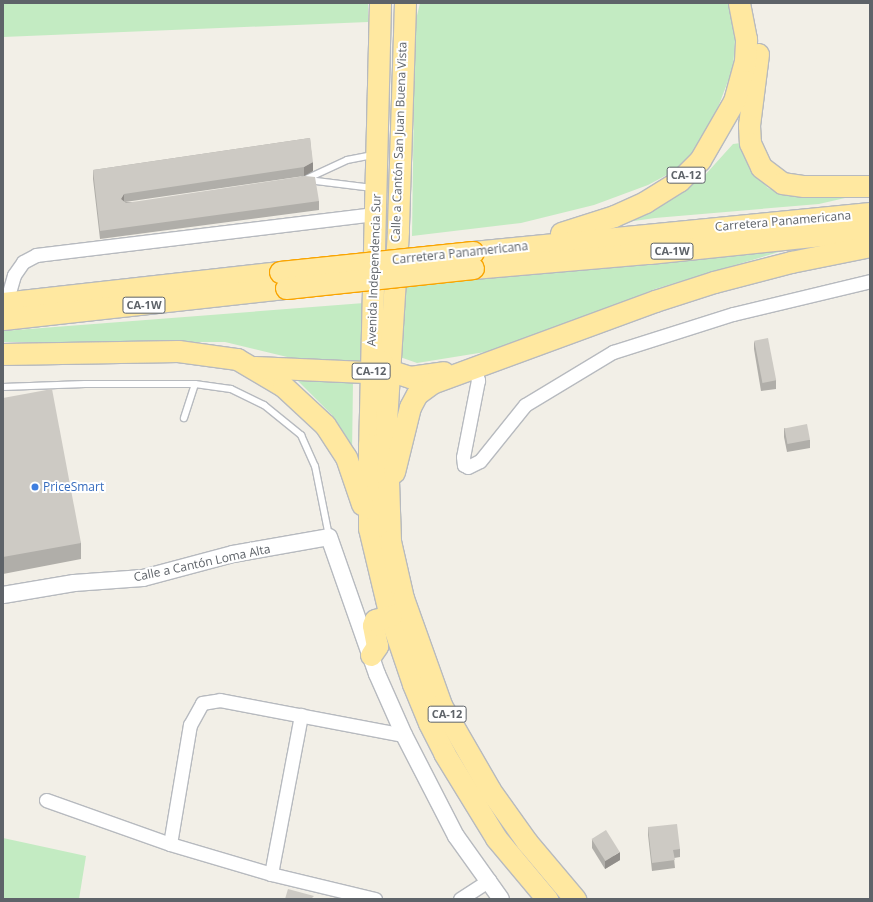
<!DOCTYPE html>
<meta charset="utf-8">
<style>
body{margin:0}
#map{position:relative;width:873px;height:902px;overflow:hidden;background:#f2efe7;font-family:"Open Sans",sans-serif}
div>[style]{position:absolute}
.green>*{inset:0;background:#c3ebc2}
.roads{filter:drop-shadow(1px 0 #b7babf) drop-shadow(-1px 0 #b7babf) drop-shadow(0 1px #b7babf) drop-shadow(0 -1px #b7babf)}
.service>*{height:6px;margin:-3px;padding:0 3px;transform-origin:3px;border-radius:3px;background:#fff}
.minor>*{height:13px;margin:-6.5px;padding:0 6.5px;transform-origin:6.5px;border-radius:6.5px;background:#fff}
.tertiary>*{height:16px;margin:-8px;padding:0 8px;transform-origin:8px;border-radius:8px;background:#fff}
.trunk>*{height:21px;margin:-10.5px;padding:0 10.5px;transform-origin:10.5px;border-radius:10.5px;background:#ffe8a0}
.bridges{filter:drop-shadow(1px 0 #f9a400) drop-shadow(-1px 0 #f9a400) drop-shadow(0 1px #f9a400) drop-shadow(0 -1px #f9a400)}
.trunk-bridge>*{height:21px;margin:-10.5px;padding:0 10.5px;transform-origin:10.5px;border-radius:10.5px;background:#ffe8a0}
.wall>*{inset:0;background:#b0aea9}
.shaded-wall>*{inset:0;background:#908d89}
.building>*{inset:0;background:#cdcac4;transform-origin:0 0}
.dots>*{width:11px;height:11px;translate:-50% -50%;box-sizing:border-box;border:2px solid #fff;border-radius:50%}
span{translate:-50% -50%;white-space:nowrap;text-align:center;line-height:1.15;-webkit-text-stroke:4px #fff;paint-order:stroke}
.shield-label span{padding:1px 3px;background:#fff;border:1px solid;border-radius:3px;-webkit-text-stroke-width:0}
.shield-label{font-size:11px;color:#5e6369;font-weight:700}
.street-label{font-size:12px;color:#5e6369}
.shop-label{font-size:12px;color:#366cbe}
.left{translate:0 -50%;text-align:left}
.frame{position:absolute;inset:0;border:4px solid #5e6369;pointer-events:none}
</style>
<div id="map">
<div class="green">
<i style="clip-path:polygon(3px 3px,368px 3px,368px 22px,3px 37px)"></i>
<i style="clip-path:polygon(420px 3px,730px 3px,736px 27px,733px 68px,712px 123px,694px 153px,674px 171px,648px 185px,594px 205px,521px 223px,412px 236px,415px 24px)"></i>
<i style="clip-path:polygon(741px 143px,750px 168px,768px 188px,784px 193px,845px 198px,819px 204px,655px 218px,606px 225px,677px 195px,705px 175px,733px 144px)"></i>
<i style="clip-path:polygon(829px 237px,655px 289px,510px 348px,417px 363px,400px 357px,405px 285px)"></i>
<i style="clip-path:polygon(364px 303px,363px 362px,308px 362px,225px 342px,3px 342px,3px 331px)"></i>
<i style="clip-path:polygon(294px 377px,336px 382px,353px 382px,352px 454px,332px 415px)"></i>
<i style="clip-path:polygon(3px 838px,86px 856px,79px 899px,3px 899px)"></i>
</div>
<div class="roads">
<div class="service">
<i style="left:304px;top:180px;width:47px;rotate:-24.9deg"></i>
<i style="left:347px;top:160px;width:25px;rotate:-11deg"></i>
<i style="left:308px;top:180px;width:65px;rotate:7deg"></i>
<i style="left:195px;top:384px;width:36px;rotate:8deg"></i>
<i style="left:231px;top:389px;width:37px;rotate:26deg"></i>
<i style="left:264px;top:405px;width:48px;rotate:39deg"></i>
<i style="left:301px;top:435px;width:34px;rotate:66deg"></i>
<i style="left:315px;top:466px;width:71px;rotate:78.7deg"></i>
<i style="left:3px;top:387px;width:82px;rotate:-2.1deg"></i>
<i style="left:85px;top:384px;width:110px"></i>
<i style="left:195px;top:384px;width:36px;rotate:108deg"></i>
</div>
<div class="minor">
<i style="left:6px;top:303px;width:29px;rotate:-74deg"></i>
<i style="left:14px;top:275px;width:16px;rotate:-55deg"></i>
<i style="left:23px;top:262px;width:15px;rotate:-28deg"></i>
<i style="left:36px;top:255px;width:341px;rotate:-6.9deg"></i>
<i style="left:474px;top:367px;width:14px;rotate:73deg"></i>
<i style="left:478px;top:380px;width:78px;rotate:101deg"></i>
<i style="left:463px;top:457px;width:8px;rotate:83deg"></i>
<i style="left:464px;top:465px;width:4px;rotate:27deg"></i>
<i style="left:468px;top:467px;width:13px;rotate:-27deg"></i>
<i style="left:480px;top:461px;width:72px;rotate:-51.2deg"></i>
<i style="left:525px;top:405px;width:103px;rotate:-31.1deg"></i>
<i style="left:613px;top:352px;width:126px;rotate:-17.6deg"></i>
<i style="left:733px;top:314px;width:141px;rotate:-13.5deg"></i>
<i style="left:46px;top:800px;width:132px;rotate:19.5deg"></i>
<i style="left:170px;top:844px;width:105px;rotate:16.5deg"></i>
<i style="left:271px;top:874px;width:107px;rotate:13.5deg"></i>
<i style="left:170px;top:844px;width:121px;rotate:-80.5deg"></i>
<i style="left:190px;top:725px;width:25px;rotate:-61deg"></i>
<i style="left:202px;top:703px;width:18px;rotate:-9deg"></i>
<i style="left:220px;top:700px;width:187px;rotate:10.8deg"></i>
<i style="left:271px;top:874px;width:162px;rotate:-79.3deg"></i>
<i style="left:460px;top:899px;width:35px;rotate:-33deg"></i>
</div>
<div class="tertiary">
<i style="left:3px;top:595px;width:72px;rotate:-9.6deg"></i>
<i style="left:74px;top:583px;width:69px;rotate:-4.1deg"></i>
<i style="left:143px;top:578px;width:93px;rotate:-14.9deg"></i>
<i style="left:233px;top:554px;width:97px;rotate:-10deg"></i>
<i style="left:329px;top:537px;width:145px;rotate:70.7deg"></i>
<i style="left:377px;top:674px;width:67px;rotate:66.1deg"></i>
<i style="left:404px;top:735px;width:114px;rotate:62.8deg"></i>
<i style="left:456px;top:836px;width:77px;rotate:54.5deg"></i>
</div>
<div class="trunk">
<i style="left:380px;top:3px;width:441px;rotate:91.4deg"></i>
<i style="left:369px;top:444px;width:84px;rotate:90deg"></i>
<i style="left:369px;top:528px;width:90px;rotate:76.6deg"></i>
<i style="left:390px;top:616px;width:72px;rotate:71.3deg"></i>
<i style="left:413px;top:684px;width:42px;rotate:67.7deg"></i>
<i style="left:429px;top:723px;width:34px;rotate:63deg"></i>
<i style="left:444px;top:753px;width:100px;rotate:58.5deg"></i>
<i style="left:496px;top:838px;width:80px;rotate:50.1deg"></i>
<i style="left:405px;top:3px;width:228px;rotate:91.8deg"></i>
<i style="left:398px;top:231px;width:189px;rotate:93.6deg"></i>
<i style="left:386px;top:420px;width:121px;rotate:88.1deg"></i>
<i style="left:390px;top:541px;width:58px;rotate:77.2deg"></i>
<i style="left:403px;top:598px;width:114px;rotate:70.4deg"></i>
<i style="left:441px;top:705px;width:98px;rotate:60deg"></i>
<i style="left:490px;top:790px;width:64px;rotate:54.6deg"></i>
<i style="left:527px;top:842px;width:75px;rotate:49.9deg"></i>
<i style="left:758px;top:54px;width:72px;rotate:97.2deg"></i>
<i style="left:749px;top:125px;width:18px;rotate:87deg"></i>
<i style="left:750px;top:143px;width:26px;rotate:65deg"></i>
<i style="left:761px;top:167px;width:26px;rotate:37deg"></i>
<i style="left:782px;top:183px;width:22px;rotate:8deg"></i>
<i style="left:804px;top:186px;width:66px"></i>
<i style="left:561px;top:233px;width:56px;rotate:-17.8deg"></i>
<i style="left:614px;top:216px;width:34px;rotate:-24deg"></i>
<i style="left:645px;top:202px;width:40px;rotate:-32deg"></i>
<i style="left:679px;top:181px;width:30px;rotate:-45deg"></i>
<i style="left:700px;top:160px;width:68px;rotate:-60deg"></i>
<i style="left:734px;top:101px;width:41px;rotate:-74.6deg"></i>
<i style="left:745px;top:61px;width:22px;rotate:-87deg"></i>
<i style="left:746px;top:39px;width:37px;rotate:-101deg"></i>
<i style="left:473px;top:252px;width:399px;rotate:-5.6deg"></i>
<i style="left:473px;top:268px;width:177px;rotate:-4.9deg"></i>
<i style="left:649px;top:253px;width:222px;rotate:-5.9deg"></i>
<i style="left:3px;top:303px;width:279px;rotate:-6.4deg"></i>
<i style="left:3px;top:319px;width:285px;rotate:-6.3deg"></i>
<i style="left:3px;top:354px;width:175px;rotate:-1deg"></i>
<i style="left:178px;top:351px;width:60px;rotate:7.7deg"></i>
<i style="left:237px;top:359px;width:53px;rotate:30.4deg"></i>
<i style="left:283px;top:386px;width:57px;rotate:42.9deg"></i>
<i style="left:325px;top:425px;width:38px;rotate:57deg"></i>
<i style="left:346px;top:457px;width:50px;rotate:71.2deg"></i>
<i style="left:379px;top:360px;width:13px;rotate:48deg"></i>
<i style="left:388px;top:370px;width:23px;rotate:18deg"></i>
<i style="left:410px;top:377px;width:34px;rotate:-8deg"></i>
<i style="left:255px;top:367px;width:110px;rotate:2.6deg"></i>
<i style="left:365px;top:372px;width:20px;rotate:-33deg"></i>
<i style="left:394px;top:472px;width:67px;rotate:-76.2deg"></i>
<i style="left:410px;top:407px;width:15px;rotate:-62deg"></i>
<i style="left:417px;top:394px;width:19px;rotate:-36deg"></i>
<i style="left:432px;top:383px;width:238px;rotate:-20.2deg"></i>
<i style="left:655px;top:301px;width:62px;rotate:-17.9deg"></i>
<i style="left:714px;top:282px;width:80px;rotate:-14.6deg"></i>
<i style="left:791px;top:262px;width:81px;rotate:-11.4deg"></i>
<i style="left:371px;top:655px;width:11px;rotate:-56deg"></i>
<i style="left:377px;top:646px;width:21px;rotate:-101deg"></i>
<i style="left:373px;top:625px;width:5px;rotate:-68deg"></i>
<i style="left:375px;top:620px;width:16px;rotate:-15deg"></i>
</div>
</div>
<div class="bridges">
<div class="trunk-bridge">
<i style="left:280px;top:272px;width:194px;rotate:-5.9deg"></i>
<i style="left:286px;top:288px;width:188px;rotate:-6.1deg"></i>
</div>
</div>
<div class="wall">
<i style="clip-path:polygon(310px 138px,313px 171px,304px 176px,125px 202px,319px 201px,319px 210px,100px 239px,93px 179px,93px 170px)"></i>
<i style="clip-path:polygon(754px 341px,776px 380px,776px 389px,761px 391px,754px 349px)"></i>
<i style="clip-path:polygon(3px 398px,81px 543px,81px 559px,3px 574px)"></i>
<i style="clip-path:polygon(784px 428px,810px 440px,810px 448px,787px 452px,784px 437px)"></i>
<i style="clip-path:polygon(648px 827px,680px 849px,680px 857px,674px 858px,675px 868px,652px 871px,648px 835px)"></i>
<i style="clip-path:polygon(592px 839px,620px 860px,605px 869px,592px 848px)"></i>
</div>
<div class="shaded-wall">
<i style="clip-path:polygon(313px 162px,313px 171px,304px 176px,304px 167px)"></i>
<i style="clip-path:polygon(124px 194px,124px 203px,121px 199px)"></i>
<i style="clip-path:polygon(620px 852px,620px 860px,605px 869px,605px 861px)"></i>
</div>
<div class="building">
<i style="clip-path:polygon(310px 138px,313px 162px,304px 167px,124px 194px,121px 199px,126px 203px,305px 176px,315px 177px,319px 201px,100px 231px,93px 170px)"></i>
<i style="left:768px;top:338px;width:43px;height:14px;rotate:79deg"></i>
<i style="clip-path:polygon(52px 389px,81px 543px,3px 557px,3px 398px)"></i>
<i style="left:807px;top:424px;width:16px;height:23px;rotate:79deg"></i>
<i style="clip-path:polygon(677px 824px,680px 849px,673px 850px,675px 860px,652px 863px,648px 827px)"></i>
<i style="left:606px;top:830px;width:26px;height:17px;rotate:58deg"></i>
<i style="clip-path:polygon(288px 889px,314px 896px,311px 899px,285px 899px)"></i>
</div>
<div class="dots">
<i style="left:35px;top:487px;background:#3f7fe0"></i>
</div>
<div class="shield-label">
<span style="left:686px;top:175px">CA-12</span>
<span style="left:672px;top:251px">CA-1W</span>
<span style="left:144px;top:305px">CA-1W</span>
<span style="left:371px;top:371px">CA-12</span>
<span style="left:447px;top:714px">CA-12</span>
</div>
<div class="street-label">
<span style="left:399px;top:142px;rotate:-88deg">Calle a Cantón San Juan Buena Vista</span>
<span style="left:783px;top:221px;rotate:-5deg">Carretera Panamericana</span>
<span style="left:460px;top:253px;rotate:-6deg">Carretera Panamericana</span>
<span style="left:374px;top:270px;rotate:-88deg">Avenida Independencia Sur</span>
<span style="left:202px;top:563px;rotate:-12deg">Calle a Cantón Loma Alta</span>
</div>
<div class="shop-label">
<span class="left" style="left:43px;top:487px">PriceSmart</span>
</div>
<div class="frame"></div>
</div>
